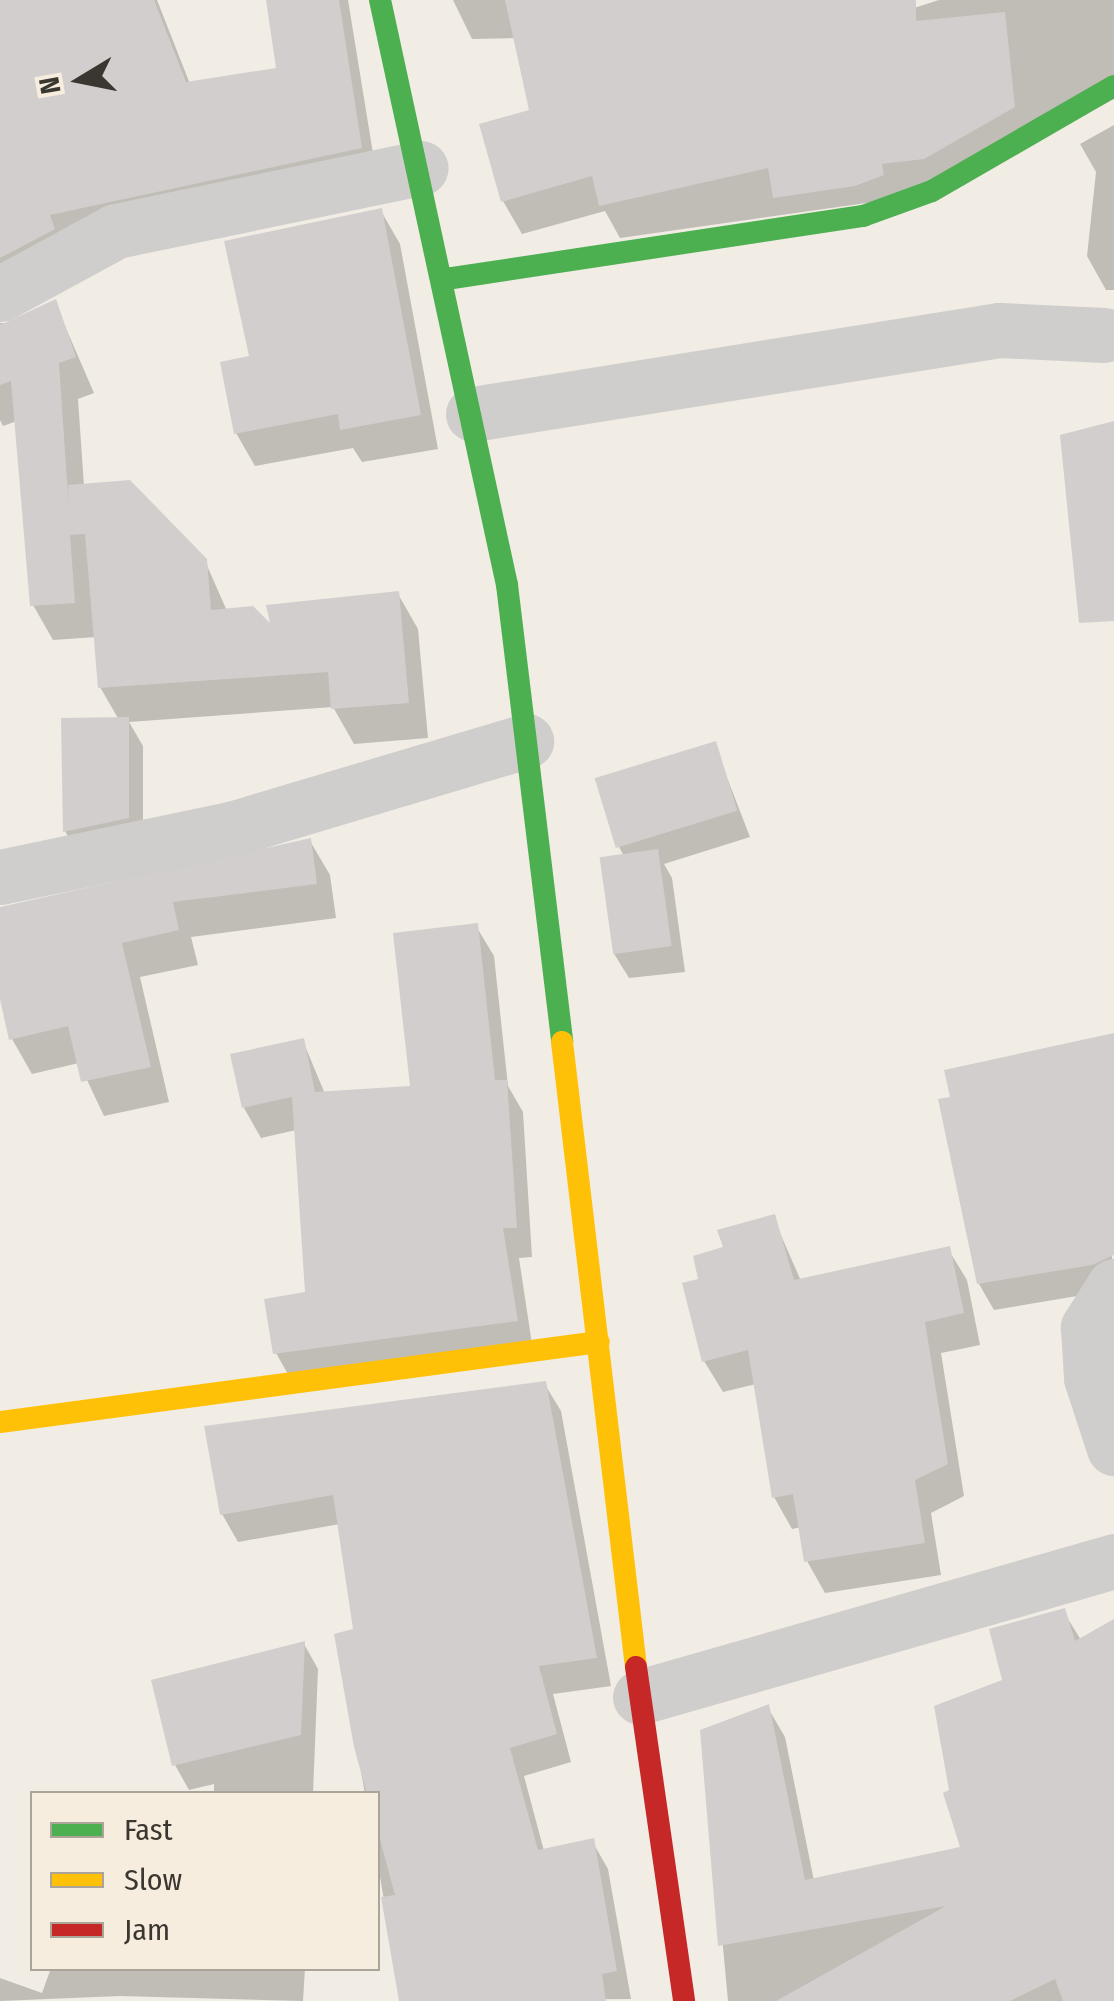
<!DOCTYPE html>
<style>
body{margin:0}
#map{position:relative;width:1114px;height:2001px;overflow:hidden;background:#f1ece4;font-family:"Fira Sans Condensed",sans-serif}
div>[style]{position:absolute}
.shadow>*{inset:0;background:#0003}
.building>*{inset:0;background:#d1cecd;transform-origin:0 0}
.street>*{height:55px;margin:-27.5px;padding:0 27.5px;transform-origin:27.5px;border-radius:27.5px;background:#d0cecc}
.fast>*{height:22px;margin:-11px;padding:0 11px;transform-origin:11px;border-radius:11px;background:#4caf50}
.slow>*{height:22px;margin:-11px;padding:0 11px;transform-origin:11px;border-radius:11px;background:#ffc107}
.jam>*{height:22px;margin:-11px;padding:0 11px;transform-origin:11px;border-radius:11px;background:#c62828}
span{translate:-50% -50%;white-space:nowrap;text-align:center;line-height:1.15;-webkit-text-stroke:10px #f7edde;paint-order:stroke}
.legend{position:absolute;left:30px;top:1791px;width:350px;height:180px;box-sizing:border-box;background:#f7edde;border:2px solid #aba498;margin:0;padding:12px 18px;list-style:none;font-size:30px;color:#3a3630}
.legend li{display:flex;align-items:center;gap:20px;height:50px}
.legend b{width:50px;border:2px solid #aba498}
.north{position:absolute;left:30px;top:30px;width:100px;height:100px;-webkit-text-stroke:8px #f7edde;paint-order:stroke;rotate:260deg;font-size:28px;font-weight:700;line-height:40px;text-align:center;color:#3a3630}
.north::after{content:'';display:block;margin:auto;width:35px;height:45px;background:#3a3630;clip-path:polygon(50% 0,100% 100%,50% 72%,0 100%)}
</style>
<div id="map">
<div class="shadow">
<i style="clip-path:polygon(0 0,157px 0,190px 84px,279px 70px,268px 0,348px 0,377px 178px,0 274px)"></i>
<i style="clip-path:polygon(453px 0,782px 0,783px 50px,939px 0,1114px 0,1114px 99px,944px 192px,620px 238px,605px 211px,522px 234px,503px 201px,532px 111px,516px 38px,472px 39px)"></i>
<i style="clip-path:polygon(1114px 125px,1114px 290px,1106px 290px,1087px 256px,1096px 172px,1080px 144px)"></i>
<i style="clip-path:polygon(381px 211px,400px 244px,438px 449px,362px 462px,353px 448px,255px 466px,236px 433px,252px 358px)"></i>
<i style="clip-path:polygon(55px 303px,94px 393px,78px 399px,84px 486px,205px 561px,227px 611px,274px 631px,398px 594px,418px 629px,428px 738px,354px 744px,333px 707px,129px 722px,143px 746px,143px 844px,80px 857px,65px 831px,119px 720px,100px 687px,96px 637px,53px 640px,33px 605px,17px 421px,3px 426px,0 420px,0 323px,15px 324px)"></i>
<i style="clip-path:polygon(714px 744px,750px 837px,664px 864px,672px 878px,685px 972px,629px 978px,613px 952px,624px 856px,619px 847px)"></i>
<i style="clip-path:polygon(310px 841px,330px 875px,336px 918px,191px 937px,198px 965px,140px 977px,169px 1102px,104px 1116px,79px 1063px,32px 1074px,12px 1039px,0 987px,0 909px)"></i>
<i style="clip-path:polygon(476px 926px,494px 956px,508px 1086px,523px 1112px,532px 1257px,519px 1258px,533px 1351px,293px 1383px,276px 1353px,307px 1294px,296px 1130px,261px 1138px,244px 1108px,303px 1041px,325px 1094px,412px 1088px)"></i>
<i style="clip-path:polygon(1114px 1036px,1114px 1221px,1104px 1222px,1114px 1266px,1107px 1291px,994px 1310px,979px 1284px)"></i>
<i style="clip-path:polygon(773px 1217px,801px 1281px,948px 1249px,967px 1280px,980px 1345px,941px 1353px,964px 1496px,931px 1513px,941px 1575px,825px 1593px,807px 1561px,801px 1527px,792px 1529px,774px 1497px,756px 1384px,723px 1392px,704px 1361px,701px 1281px,727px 1249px)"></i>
<i style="clip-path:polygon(544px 1383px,561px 1411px,611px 1686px,553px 1694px,571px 1762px,524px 1776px,544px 1851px,592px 1841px,608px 1869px,631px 1999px,401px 2001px,378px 1865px,378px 1794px,365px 1794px,337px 1636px,356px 1631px,340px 1524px,238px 1542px,222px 1514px)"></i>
<i style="clip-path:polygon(1063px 1611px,1081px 1640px,1114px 1621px,1114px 2001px,728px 2001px,703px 1732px,768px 1708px,785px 1737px,814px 1881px,963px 1849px,952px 1792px,1004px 1681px)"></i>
<i style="clip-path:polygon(304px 1644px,318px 1669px,313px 1794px,214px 1794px,214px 1784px,189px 1790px,175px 1765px)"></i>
<i style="clip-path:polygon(51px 1968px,305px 1968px,303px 2001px,120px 1996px,0 2001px,0 1978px,42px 1993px)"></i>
</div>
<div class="building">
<i style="clip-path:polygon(0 0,154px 0,186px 82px,276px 68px,266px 0,339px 0,362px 148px,50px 215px,55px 229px,0 258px)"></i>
<i style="clip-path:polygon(505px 0,916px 0,916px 21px,1005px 12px,1015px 107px,924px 159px,882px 164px,884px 175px,855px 186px,773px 198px,768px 168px,599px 206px,592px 176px,501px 202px,479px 124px,529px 110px)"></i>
<i style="clip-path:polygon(382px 208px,421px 415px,340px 430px,338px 414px,234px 434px,220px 362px,249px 356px,224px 241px)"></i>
<i style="clip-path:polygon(56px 299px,76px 357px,59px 363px,69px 509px,68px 485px,130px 480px,207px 559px,211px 610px,253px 606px,270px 623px,266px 605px,399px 591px,409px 703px,331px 709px,328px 672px,98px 688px,85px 534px,70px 535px,75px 603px,30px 606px,11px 381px,0 385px,0 325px)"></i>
<i style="clip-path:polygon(1114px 421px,1114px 621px,1079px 623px,1060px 435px)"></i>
<i style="clip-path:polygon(129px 717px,129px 818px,63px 832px,61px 718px)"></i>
<i style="left:716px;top:741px;width:73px;height:127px;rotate:73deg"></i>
<i style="clip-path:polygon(311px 838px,317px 884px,173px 902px,179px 930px,122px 943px,151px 1067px,81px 1082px,68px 1026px,9px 1040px,0 999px,0 907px)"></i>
<i style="left:658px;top:849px;width:98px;height:59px;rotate:82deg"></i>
<i style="clip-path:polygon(478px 923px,495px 1080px,507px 1080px,517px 1228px,503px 1228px,518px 1321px,273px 1354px,264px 1299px,305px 1292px,292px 1097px,242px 1108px,230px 1054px,304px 1038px,315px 1092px,410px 1086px,393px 933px)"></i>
<i style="clip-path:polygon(1114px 1033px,1114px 1255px,1092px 1265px,977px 1284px,938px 1099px,950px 1097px,944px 1070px)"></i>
<i style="clip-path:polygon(775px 1214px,794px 1280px,950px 1246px,964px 1313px,925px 1322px,948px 1464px,915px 1480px,925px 1543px,804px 1562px,793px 1494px,772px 1498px,748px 1350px,702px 1362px,682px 1283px,698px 1279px,693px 1256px,723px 1247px,717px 1230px)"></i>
<i style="clip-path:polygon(546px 1381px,597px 1658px,539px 1666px,557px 1734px,510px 1748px,538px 1850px,594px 1838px,617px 1971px,602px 1974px,606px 2001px,399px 2001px,381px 1897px,395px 1895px,378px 1832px,378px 1794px,367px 1794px,354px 1747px,334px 1634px,353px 1629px,333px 1495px,220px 1515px,204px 1426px)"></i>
<i style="clip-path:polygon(1065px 1608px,1075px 1641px,1114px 1619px,1114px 2001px,1063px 2001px,1055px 1979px,1010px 2001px,776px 2001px,946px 1906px,718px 1946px,700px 1730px,769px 1704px,805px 1880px,960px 1847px,943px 1793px,949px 1790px,934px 1706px,1002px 1680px,989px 1629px)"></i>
<i style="clip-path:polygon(305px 1641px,301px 1735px,172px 1766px,151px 1680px)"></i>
</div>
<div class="street">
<i style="left:0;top:294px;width:132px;rotate:-28.5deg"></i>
<i style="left:116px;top:231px;width:311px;rotate:-11.7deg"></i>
<i style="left:473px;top:414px;width:533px;rotate:-9.07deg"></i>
<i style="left:999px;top:330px;width:105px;rotate:2.7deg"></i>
<i style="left:0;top:877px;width:239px;rotate:-11.8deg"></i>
<i style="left:234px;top:828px;width:305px;rotate:-16.6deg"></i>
<i style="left:1114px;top:1286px;width:49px;rotate:122.4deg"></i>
<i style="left:1088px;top:1327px;width:51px;rotate:86.6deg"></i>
<i style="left:1091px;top:1378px;width:74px;rotate:71.8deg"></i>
<i style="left:640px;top:1697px;width:493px;rotate:-16deg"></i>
</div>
<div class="fast">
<i style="left:380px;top:0;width:599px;rotate:77.75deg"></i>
<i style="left:507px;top:585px;width:460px;rotate:83.1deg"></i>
<i style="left:446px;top:279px;width:422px;rotate:-8.6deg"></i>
<i style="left:863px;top:216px;width:73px;rotate:-19.9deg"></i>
<i style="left:932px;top:191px;width:210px;rotate:-30deg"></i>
</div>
<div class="slow">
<i style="left:562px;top:1042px;width:629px;rotate:83.25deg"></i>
<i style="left:0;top:1422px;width:604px;rotate:-7.61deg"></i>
</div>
<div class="jam">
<i style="left:636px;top:1667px;width:337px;rotate:81.8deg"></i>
</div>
<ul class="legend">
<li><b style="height:12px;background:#4caf50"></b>Fast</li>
<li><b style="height:12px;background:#ffc107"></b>Slow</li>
<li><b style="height:12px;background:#c62828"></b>Jam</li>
</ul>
<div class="north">N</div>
</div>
